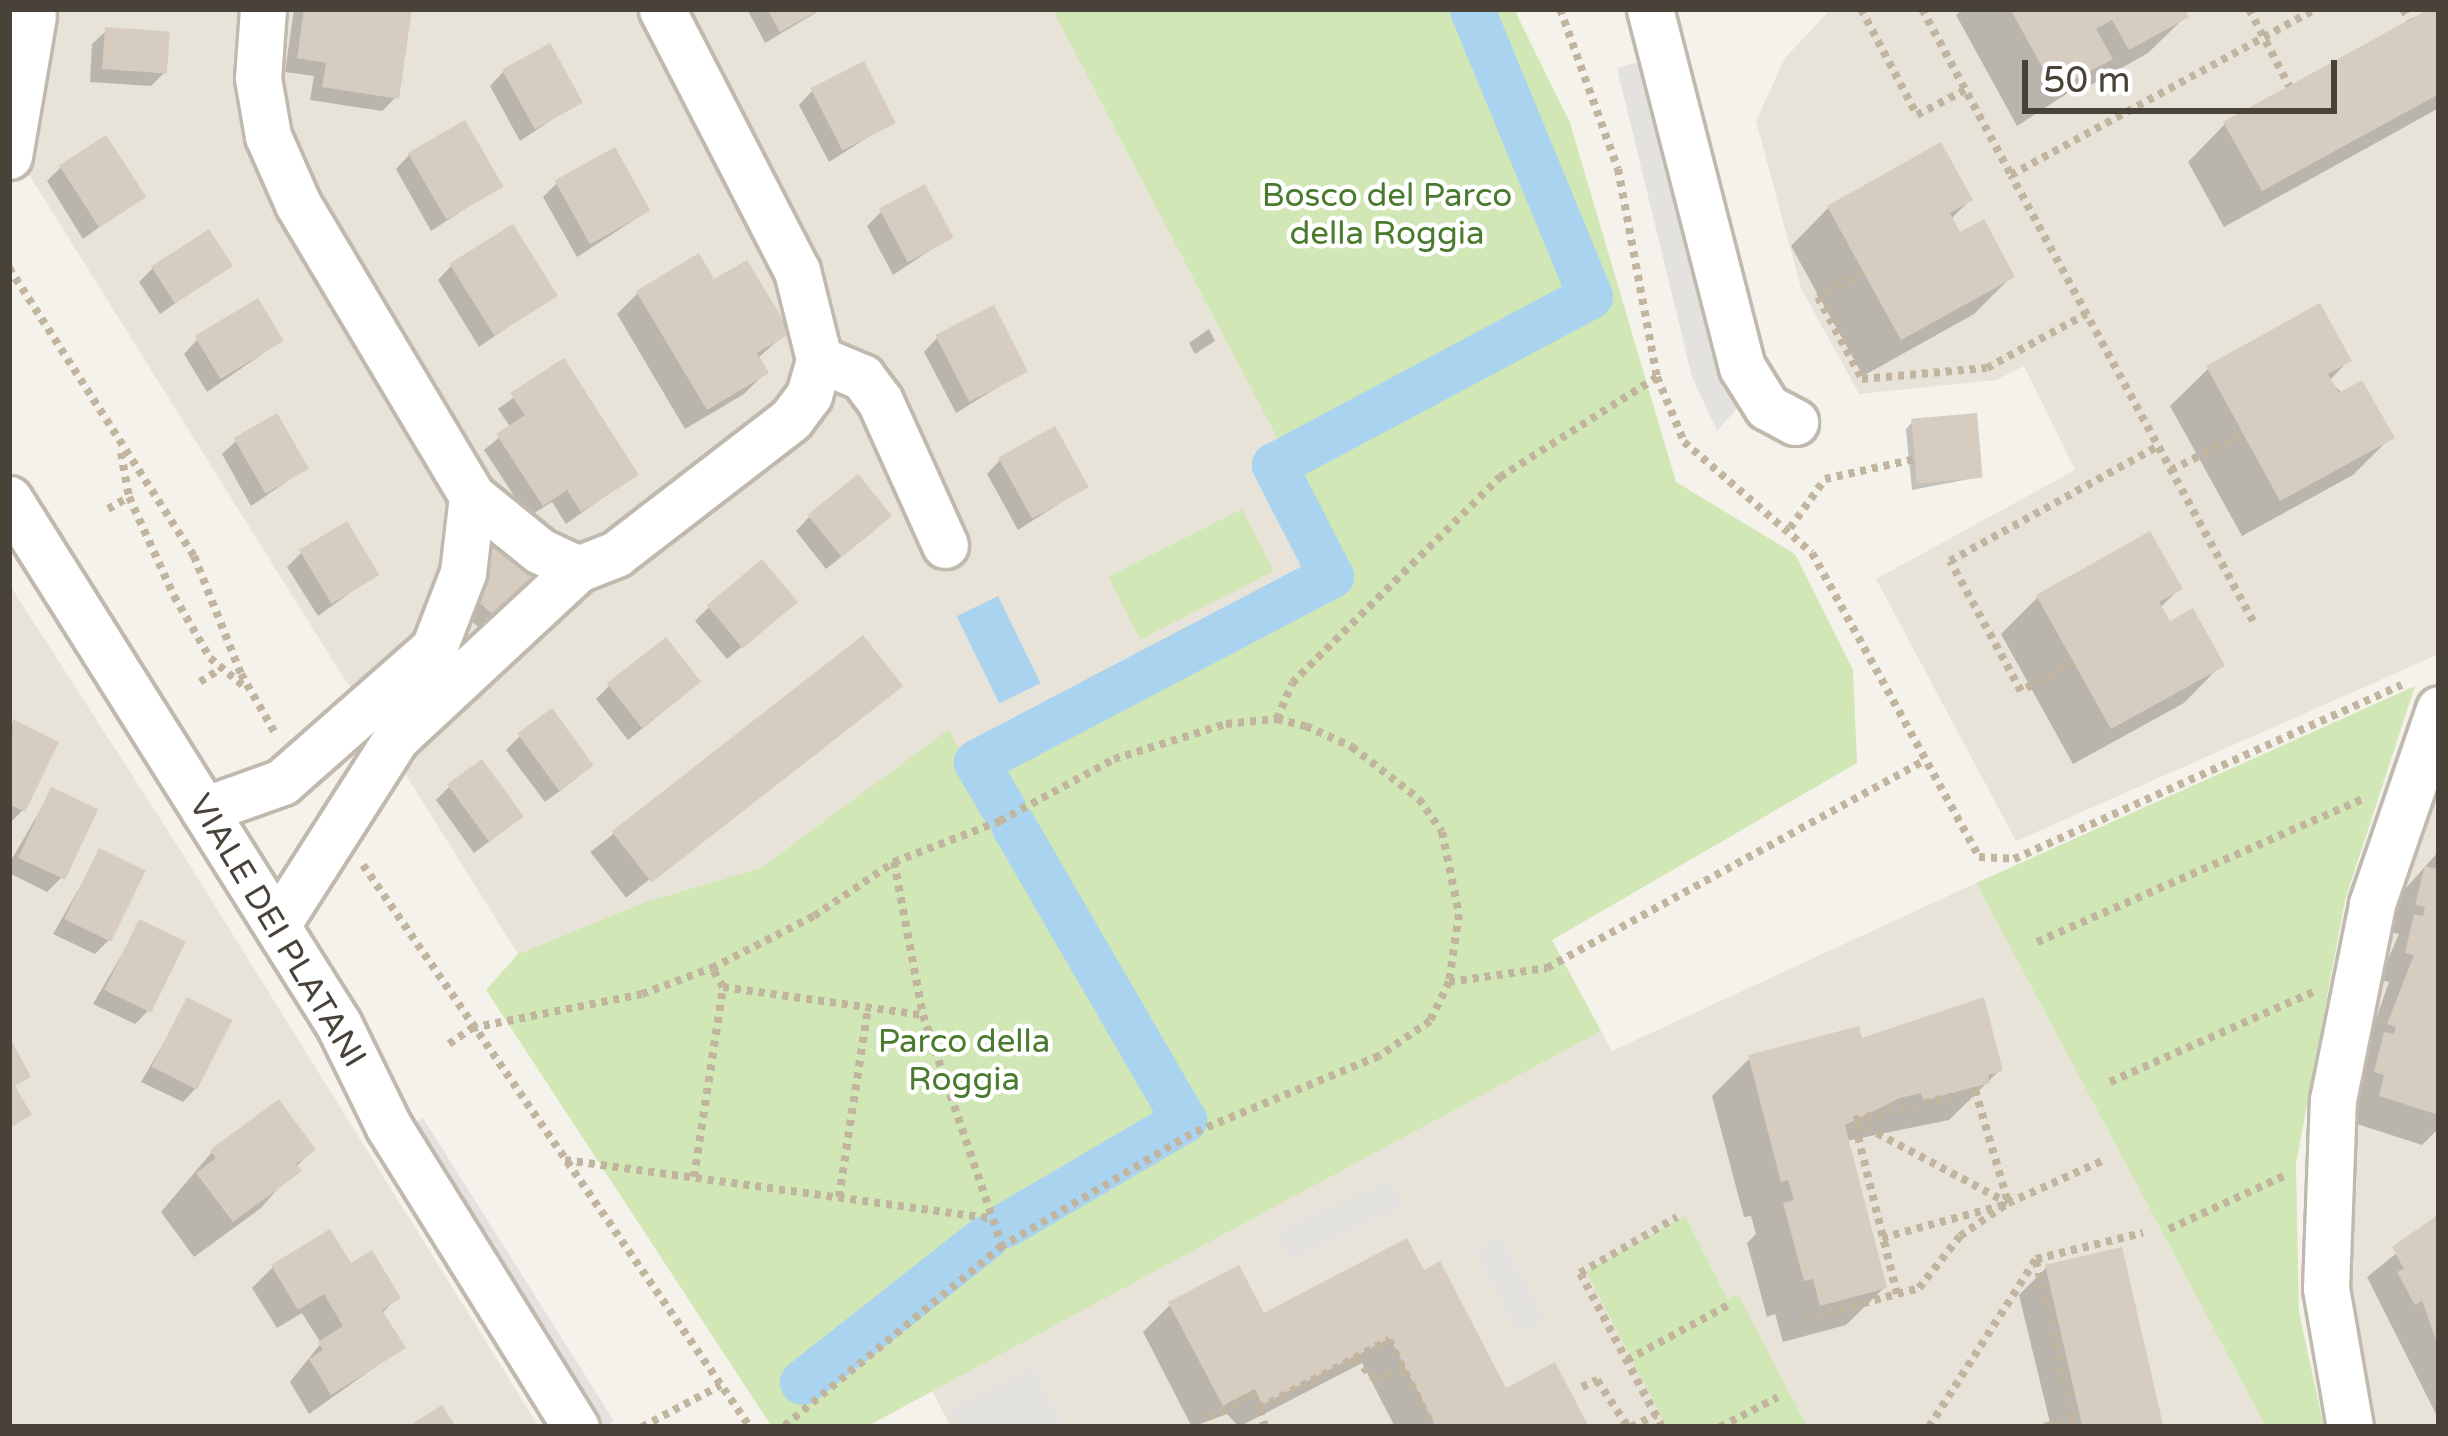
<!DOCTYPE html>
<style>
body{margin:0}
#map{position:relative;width:2448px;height:1436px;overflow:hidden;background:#f5f2eb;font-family:"Varela Round",sans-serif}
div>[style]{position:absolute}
.residential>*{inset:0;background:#e8e3d9}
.green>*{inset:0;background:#d1e7b5;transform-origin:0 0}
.parking>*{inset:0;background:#e4e2df;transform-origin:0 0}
.water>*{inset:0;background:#aad3ef;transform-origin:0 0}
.shadow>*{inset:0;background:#0003;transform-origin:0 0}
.canal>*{height:45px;margin:-22.5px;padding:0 22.5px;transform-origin:22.5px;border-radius:22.5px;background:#aad3ef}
.building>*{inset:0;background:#d6cdc0;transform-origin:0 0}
.path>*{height:8px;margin-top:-4px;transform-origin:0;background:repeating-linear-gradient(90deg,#c1b59f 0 6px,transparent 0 12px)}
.roads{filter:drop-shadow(3px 0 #c0b9ad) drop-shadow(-3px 0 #c0b9ad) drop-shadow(0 3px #c0b9ad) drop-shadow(0 -3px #c0b9ad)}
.minor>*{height:45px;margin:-22.5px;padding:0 22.5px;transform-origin:22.5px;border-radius:22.5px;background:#fff}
span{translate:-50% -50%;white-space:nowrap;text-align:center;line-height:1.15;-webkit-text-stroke:9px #fff;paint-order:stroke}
.park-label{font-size:33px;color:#4a7a2d}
.street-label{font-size:33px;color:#494239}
.frame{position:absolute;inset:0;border:12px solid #494239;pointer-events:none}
.scale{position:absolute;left:2022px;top:60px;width:315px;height:54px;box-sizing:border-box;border:6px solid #494239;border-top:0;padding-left:15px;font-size:36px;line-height:42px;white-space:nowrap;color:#494239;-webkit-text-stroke:9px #fff;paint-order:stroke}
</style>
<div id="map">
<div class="residential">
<i style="clip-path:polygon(9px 9px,1052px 9px,1351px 579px,975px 785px,949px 730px,761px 868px,645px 902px,518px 954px,404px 772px,416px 760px,345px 680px,28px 173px,32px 126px,9px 119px)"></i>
<i style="clip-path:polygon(1831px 9px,2439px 9px,2439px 654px,2016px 841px,1876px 579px,2075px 470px,2024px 366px,1996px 380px,1859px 394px,1801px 288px,1756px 121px,1785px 58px)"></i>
<i style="clip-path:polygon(9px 584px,179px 848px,539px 1427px,9px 1427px)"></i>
<i style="clip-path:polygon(2439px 742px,2439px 1427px,2365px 1427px,2335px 1189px,2390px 891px)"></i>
<i style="clip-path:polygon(1976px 883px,2266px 1427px,951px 1427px,932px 1391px,1601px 1031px,1612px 1051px)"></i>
</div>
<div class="green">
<i style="clip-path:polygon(1052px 9px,1514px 9px,1570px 123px,1676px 482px,1795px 554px,1853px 670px,1857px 763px,1552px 940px,1601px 1031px,866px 1427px,772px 1427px,486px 990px,518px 954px,645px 902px,761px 868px,949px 729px,976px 785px,1351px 579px)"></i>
<i style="left:1242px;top:509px;width:70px;height:150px;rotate:63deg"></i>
<i style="clip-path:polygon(2415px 686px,2345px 900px,2296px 1164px,2299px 1312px,2324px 1427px,2266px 1427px,1976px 883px)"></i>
<i style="clip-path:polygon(1685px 1216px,1727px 1299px,1738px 1294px,1807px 1427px,1667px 1427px,1586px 1271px)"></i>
</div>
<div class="parking">
<i style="clip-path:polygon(1646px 60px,1740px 405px,1717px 431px,1692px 377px,1617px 68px)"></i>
<i style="clip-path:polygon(423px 1118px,614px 1421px,603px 1427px,410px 1126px)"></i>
<i style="left:1391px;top:1178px;width:31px;height:126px;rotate:65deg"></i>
<i style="left:1501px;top:1236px;width:96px;height:30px;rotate:63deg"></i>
<i style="clip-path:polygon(1033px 1367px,1064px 1427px,958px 1427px,949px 1410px)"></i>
</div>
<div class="water">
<i style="left:998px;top:596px;width:97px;height:46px;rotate:64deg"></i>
</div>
<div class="shadow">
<i style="clip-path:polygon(294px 9px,409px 9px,396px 97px,382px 111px,310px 100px,314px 76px,285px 72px)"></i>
<i style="clip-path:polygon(747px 9px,822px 9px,765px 43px)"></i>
<i style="clip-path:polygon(1963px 9px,2182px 9px,2186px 16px,2148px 53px,2091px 85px,2088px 80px,2017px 126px,1956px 15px)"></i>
<i style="clip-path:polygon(2435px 9px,2439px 108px,2224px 227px,2188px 162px,2225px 124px)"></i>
<i style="clip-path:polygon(106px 31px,165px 72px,151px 86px,90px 82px,92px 44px)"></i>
<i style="clip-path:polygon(503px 72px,580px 101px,520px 141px,490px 86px)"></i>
<i style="clip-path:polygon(812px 91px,892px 122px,829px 162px,799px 105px)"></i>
<i style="clip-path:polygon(409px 155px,500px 186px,431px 231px,396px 169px)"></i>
<i style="clip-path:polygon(61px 167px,142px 196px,83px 239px,47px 181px)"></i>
<i style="clip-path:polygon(557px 183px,648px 211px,577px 257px,543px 197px)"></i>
<i style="clip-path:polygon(1970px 200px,1950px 220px,1959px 236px,2012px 276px,1974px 314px,1863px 376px,1791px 246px,1828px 208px)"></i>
<i style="clip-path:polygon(881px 212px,950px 237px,893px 275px,867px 226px)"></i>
<i style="clip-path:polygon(229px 266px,160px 314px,139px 282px,153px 268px)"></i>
<i style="clip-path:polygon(451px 266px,554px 295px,479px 347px,438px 280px)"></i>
<i style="clip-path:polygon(713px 283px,787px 332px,757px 359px,765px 373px,744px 394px,685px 429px,617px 314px,638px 293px)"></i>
<i style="clip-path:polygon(1209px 329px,1215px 341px,1195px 354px,1189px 343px)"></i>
<i style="clip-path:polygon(937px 338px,1024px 371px,956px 413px,924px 352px)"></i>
<i style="clip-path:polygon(197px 340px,281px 341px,207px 392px,184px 354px)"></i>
<i style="clip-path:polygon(2348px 361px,2329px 381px,2391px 437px,2353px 475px,2242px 536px,2170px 406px,2208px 369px)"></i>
<i style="clip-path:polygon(563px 362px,636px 474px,566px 524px,552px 502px,528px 517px,484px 450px,511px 428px,498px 409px)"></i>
<i style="clip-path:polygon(1912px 422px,1980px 477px,1912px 490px,1906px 429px)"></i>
<i style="clip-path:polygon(236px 441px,305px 469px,251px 506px,222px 454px)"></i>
<i style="clip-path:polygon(1000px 460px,1085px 487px,1018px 530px,987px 474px)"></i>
<i style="clip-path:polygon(809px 517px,875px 530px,826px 569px,796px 531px)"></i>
<i style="clip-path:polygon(301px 553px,376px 574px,318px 616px,287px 567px)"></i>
<i style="clip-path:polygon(521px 563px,495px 641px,456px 608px)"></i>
<i style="clip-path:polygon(2179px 589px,2159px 609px,2168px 625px,2221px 665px,2184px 703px,2073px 764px,2001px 634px,2038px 597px)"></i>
<i style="clip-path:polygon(709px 607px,780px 615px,727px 659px,695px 621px)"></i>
<i style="left:863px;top:639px;width:58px;height:346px;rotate:52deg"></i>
<i style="clip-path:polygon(609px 686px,684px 695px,628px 740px,596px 699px)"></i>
<i style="clip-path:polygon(14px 723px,23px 810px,9px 824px,9px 727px)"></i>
<i style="clip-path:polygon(520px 736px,577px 778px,545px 802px,506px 750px)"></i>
<i style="clip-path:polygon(449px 787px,506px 829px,474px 853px,436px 800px)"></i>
<i style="clip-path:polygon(52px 790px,61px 878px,47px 892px,9px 873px,9px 864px)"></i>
<i style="clip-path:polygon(2439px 851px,2439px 1128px,2422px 1145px,2354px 1123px,2359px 1102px,2348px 1099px,2389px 982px,2379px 980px,2399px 934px,2390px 932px,2398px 897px)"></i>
<i style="clip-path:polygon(100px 852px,109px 940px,95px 954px,53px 934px)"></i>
<i style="clip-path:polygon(140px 923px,149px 1010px,135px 1024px,93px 1004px)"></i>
<i style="clip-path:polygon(188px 1001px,196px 1088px,183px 1102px,141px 1082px)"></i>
<i style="clip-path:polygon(1860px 1042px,2000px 1070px,1949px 1120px,1846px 1141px,1884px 1288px,1846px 1325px,1783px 1342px,1775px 1314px,1767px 1317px,1747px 1243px,1756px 1234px,1751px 1216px,1744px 1217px,1712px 1096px,1750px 1058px)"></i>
<i style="clip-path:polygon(312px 1149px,261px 1208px,194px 1257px,161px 1212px,212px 1152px)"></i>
<i style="clip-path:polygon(2439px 1219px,2439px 1420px,2367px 1277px)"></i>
<i style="clip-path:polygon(273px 1267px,350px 1267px,398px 1297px,381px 1314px,402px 1348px,309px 1414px,290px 1382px,321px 1343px,302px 1313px,277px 1328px,252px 1288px)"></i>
<i style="clip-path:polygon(2046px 1268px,2162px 1427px,2051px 1427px,2019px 1295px)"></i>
<i style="clip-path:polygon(1423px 1274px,1505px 1392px,1585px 1427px,1395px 1427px,1362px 1363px,1239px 1427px,1227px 1414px,1192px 1427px,1143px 1332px,1170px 1305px,1263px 1317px)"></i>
</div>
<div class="canal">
<i style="left:1003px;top:808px;width:53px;rotate:-120.4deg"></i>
<i style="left:976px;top:762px;width:401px;rotate:-27.7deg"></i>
<i style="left:1331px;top:576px;width:125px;rotate:-117.2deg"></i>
<i style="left:1274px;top:465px;width:358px;rotate:-28.1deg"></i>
<i style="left:1590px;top:296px;width:310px;rotate:-112.4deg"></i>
<i style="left:1005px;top:1225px;width:208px;rotate:-30.4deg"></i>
<i style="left:1184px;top:1120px;width:341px;rotate:-120.1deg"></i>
<i style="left:802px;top:1382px;width:234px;rotate:-38.2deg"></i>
</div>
<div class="building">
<i style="clip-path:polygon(304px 9px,412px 9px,399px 99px,322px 87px,326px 63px,297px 58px)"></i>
<i style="clip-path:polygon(767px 9px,821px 9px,780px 32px)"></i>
<i style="clip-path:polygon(2010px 9px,2185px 9px,2189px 17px,2129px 50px,2112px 20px,2096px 29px,2113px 59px,2055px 90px)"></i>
<i style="clip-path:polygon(2429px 9px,2439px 9px,2439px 94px,2262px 191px,2223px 122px)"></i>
<i style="left:105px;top:27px;width:65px;height:42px;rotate:4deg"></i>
<i style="left:550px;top:43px;width:68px;height:55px;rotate:61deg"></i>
<i style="left:864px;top:61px;width:70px;height:60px;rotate:63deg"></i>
<i style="left:465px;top:120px;width:77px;height:66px;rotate:60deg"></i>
<i style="left:106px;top:135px;width:74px;height:56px;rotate:57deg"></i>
<i style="clip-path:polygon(1941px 142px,1973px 200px,1950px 213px,1960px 232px,1984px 219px,2015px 277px,1901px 340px,1827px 206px)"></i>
<i style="left:615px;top:147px;width:73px;height:69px;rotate:61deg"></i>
<i style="left:925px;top:184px;width:61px;height:52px;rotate:62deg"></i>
<i style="left:513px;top:224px;width:85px;height:75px;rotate:58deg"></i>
<i style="left:209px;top:229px;width:44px;height:69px;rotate:57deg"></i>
<i style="clip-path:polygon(699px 253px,714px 279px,747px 260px,791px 333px,757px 353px,769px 373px,707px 410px,636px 291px)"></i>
<i style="left:258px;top:298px;width:50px;height:74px;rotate:59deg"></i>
<i style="clip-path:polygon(2320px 303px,2352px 361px,2328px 374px,2339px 393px,2362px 380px,2395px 438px,2280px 501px,2206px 366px)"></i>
<i style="left:994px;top:305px;width:75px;height:66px;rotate:63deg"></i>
<i style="clip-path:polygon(564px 358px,639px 475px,581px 512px,567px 490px,543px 506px,496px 434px,525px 415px,510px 393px)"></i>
<i style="left:277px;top:413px;width:64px;height:50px;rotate:60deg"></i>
<i style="left:1977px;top:413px;width:65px;height:66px;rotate:85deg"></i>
<i style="left:1055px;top:426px;width:70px;height:65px;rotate:61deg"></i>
<i style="left:858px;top:474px;width:54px;height:65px;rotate:51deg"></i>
<i style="left:347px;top:521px;width:63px;height:56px;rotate:59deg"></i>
<i style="clip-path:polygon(498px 531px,549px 584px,511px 630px,468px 593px,473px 560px)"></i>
<i style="clip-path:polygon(2150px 531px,2183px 589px,2159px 602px,2170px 621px,2193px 608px,2225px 666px,2111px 729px,2036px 595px)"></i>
<i style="left:762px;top:559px;width:56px;height:72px;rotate:50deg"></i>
<i style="left:863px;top:635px;width:65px;height:319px;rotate:52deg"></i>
<i style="left:666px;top:637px;width:57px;height:75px;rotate:52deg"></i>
<i style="left:552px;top:708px;width:71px;height:43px;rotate:54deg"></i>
<i style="clip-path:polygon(13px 719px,59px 742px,25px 812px,9px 804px)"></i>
<i style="left:482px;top:759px;width:71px;height:43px;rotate:54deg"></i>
<i style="left:51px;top:787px;width:52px;height:78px;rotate:25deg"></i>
<i style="left:99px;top:848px;width:52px;height:79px;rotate:26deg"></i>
<i style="clip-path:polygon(2439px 858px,2439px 1115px,2379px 1096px,2384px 1075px,2374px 1072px,2384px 1032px,2394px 1034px,2396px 1027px,2387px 1024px,2414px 955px,2405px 953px,2414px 914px,2423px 916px,2425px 907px,2415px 905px,2425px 866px,2435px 869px)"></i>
<i style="left:139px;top:919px;width:52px;height:79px;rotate:26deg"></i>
<i style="left:187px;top:997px;width:51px;height:78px;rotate:27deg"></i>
<i style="clip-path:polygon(1984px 997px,2003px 1071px,1988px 1075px,1990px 1083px,1923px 1101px,1921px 1093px,1900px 1098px,1845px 1125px,1887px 1288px,1820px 1306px,1813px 1279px,1804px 1281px,1783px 1203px,1794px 1200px,1788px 1180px,1781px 1182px,1748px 1055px,1859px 1026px,1862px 1038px)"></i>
<i style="clip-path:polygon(9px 1036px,31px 1077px,15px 1086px,32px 1115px,9px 1128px)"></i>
<i style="clip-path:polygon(279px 1099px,316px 1150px,296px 1164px,302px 1171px,233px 1222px,196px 1173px,216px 1158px,210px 1150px)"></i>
<i style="clip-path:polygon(2439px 1214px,2439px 1348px,2422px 1301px,2415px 1305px,2397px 1272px,2404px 1269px,2392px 1247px)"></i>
<i style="clip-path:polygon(330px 1229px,351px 1263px,372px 1250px,401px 1298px,382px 1310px,406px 1348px,331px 1395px,309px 1359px,323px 1350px,318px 1342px,343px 1326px,324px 1294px,298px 1310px,271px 1265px)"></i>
<i style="clip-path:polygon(1407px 1238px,1424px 1270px,1440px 1261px,1506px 1388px,1555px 1362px,1589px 1427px,1436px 1427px,1390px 1338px,1262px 1405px,1255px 1389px,1223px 1406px,1168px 1302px,1239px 1265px,1264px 1313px)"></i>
<i style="left:2122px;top:1247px;width:185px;height:79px;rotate:77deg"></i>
<i style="clip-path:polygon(442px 1405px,456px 1427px,407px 1427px)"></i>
</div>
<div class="path">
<i style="left:1560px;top:9px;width:170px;rotate:70.1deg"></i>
<i style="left:1618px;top:169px;width:212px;rotate:79.4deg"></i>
<i style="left:1657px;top:377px;width:70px;rotate:67.4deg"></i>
<i style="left:1684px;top:442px;width:169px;rotate:40.9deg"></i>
<i style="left:1812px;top:553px;width:347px;rotate:61.2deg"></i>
<i style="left:1979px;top:857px;width:35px;rotate:3deg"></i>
<i style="left:2014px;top:859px;width:425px;rotate:-24.2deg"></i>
<i style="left:1861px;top:9px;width:120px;rotate:62.2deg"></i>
<i style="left:1917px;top:115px;width:54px;rotate:-27.5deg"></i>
<i style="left:1922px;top:9px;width:188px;rotate:61.8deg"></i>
<i style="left:2249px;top:9px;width:87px;rotate:62.5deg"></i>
<i style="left:2403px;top:9px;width:13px;rotate:61deg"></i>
<i style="left:9px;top:268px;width:342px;rotate:57.3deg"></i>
<i style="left:194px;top:556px;width:127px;rotate:68.3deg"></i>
<i style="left:241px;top:674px;width:68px;rotate:60deg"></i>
<i style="left:1864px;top:273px;width:52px;rotate:152.4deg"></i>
<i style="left:1818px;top:297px;width:93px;rotate:61.8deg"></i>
<i style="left:1862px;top:379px;width:125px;rotate:-5deg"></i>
<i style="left:1987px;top:368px;width:113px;rotate:-28.6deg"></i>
<i style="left:121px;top:453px;width:45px;rotate:79.7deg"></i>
<i style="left:129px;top:497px;width:109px;rotate:65.6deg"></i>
<i style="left:174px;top:596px;width:72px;rotate:59.9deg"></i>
<i style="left:210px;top:658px;width:47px;rotate:39.8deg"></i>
<i style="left:2171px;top:470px;width:80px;rotate:-26.6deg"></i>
<i style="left:108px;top:509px;width:24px;rotate:-30deg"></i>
<i style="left:1790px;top:528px;width:60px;rotate:-54.5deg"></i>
<i style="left:1825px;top:479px;width:92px;rotate:-12.5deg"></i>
<i style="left:2253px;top:621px;width:507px;rotate:-118.48deg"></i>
<i style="left:2011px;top:175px;width:346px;rotate:-28.6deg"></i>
<i style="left:2074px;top:662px;width:60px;rotate:151.3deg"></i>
<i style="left:2021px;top:691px;width:148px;rotate:-118.6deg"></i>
<i style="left:1950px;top:561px;width:238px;rotate:-28.9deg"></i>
<i style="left:200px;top:682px;width:24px;rotate:-33deg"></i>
<i style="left:1277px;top:719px;width:39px;rotate:-67deg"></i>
<i style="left:1292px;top:683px;width:293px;rotate:-44.7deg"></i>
<i style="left:1500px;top:477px;width:186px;rotate:-32.5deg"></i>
<i style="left:894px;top:862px;width:156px;rotate:79.3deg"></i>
<i style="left:923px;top:1015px;width:244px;rotate:71.1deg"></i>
<i style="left:363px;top:865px;width:682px;rotate:55.45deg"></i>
<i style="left:2037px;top:942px;width:358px;rotate:-23.7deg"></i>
<i style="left:1449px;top:982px;width:99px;rotate:-8.1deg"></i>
<i style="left:1547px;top:968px;width:428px;rotate:-28.8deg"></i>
<i style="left:723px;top:987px;width:202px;rotate:8deg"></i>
<i style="left:449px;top:1044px;width:28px;rotate:-35deg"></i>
<i style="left:472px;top:1028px;width:173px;rotate:-11.3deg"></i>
<i style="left:642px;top:994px;width:75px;rotate:-20.4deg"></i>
<i style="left:712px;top:968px;width:114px;rotate:-27deg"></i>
<i style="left:814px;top:916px;width:97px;rotate:-34deg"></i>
<i style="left:894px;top:862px;width:114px;rotate:-21.1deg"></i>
<i style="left:1000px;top:821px;width:130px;rotate:-28.5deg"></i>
<i style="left:1114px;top:759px;width:117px;rotate:-17.4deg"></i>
<i style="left:1226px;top:724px;width:51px;rotate:-5.6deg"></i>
<i style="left:1277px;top:719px;width:30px;rotate:14deg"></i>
<i style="left:1306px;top:726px;width:51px;rotate:24.5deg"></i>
<i style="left:1352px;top:747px;width:85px;rotate:37.8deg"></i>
<i style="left:1419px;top:799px;width:40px;rotate:55.1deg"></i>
<i style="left:1442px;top:832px;width:84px;rotate:78.3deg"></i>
<i style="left:1459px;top:914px;width:69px;rotate:98.4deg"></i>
<i style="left:1449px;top:982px;width:43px;rotate:116deg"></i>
<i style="left:1430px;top:1021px;width:62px;rotate:145.5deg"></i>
<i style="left:1379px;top:1056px;width:204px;rotate:157.5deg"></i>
<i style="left:1191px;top:1134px;width:220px;rotate:149.3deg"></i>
<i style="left:1002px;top:1246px;width:284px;rotate:140.4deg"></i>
<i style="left:2110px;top:1082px;width:222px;rotate:-23.9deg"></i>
<i style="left:1975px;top:1090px;width:117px;rotate:73.6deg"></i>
<i style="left:1856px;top:1122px;width:172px;rotate:28.1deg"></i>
<i style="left:565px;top:1160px;width:427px;rotate:7.8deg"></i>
<i style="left:694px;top:1177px;width:192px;rotate:-81.3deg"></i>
<i style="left:723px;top:987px;width:22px;rotate:-120deg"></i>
<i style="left:839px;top:1197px;width:192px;rotate:-81.3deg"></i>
<i style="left:2169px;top:1229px;width:131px;rotate:-24.8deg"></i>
<i style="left:1882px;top:1238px;width:130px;rotate:-15.2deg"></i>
<i style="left:2036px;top:1261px;width:163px;rotate:76.6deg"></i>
<i style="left:2074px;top:1420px;width:32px;rotate:167deg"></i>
<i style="left:1897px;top:1294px;width:179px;rotate:-103.9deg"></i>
<i style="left:1854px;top:1120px;width:124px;rotate:-13.5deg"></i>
<i style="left:1805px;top:1319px;width:118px;rotate:-15.2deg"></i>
<i style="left:1919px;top:1288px;width:66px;rotate:-51.7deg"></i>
<i style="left:1960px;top:1236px;width:58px;rotate:-34.5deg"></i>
<i style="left:2008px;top:1203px;width:105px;rotate:-24.1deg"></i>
<i style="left:1355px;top:1359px;width:28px;rotate:45deg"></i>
<i style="left:1375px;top:1379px;width:31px;rotate:-15deg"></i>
<i style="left:1627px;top:1360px;width:117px;rotate:-28.5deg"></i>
<i style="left:1582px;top:1387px;width:17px;rotate:-25deg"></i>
<i style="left:1597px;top:1380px;width:56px;rotate:56.6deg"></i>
<i style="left:1209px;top:1417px;width:50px;rotate:-27.6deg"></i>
<i style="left:1253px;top:1394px;width:15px;rotate:67deg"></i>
<i style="left:642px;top:1427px;width:89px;rotate:-28deg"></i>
<i style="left:1265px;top:1427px;width:20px;rotate:-108deg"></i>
<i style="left:1259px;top:1408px;width:147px;rotate:-27.6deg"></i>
<i style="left:1389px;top:1340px;width:97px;rotate:63.2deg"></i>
<i style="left:1631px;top:1427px;width:28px;rotate:-26deg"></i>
<i style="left:1662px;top:1427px;width:174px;rotate:-118deg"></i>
<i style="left:1580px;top:1273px;width:112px;rotate:-30deg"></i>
<i style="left:1720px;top:1427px;width:65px;rotate:-27.3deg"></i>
<i style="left:1929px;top:1427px;width:199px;rotate:-57.5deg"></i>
<i style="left:2036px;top:1259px;width:110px;rotate:-13.7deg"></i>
</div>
<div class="roads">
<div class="minor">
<i style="left:263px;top:9px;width:69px;rotate:94.1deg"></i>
<i style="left:258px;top:78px;width:59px;rotate:80.2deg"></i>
<i style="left:268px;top:136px;width:74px;rotate:66.2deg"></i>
<i style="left:298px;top:204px;width:340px;rotate:59.2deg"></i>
<i style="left:472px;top:496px;width:87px;rotate:39deg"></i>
<i style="left:540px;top:551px;width:42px;rotate:25.3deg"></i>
<i style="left:578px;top:569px;width:41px;rotate:-21.5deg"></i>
<i style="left:616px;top:554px;width:221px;rotate:-37.6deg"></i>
<i style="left:791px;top:419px;width:30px;rotate:-53deg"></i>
<i style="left:809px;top:395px;width:37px;rotate:-74deg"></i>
<i style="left:819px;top:359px;width:91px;rotate:-104deg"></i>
<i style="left:797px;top:271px;width:295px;rotate:-117.3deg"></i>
<i style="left:1650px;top:9px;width:370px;rotate:75.6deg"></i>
<i style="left:1742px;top:367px;width:47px;rotate:58deg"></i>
<i style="left:1767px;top:407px;width:32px;rotate:28deg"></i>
<i style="left:9px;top:156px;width:142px;rotate:-80.3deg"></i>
<i style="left:819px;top:359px;width:47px;rotate:22.7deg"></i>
<i style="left:862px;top:377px;width:30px;rotate:53deg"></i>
<i style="left:880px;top:401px;width:158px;rotate:65.7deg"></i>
<i style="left:9px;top:499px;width:621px;rotate:57.9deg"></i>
<i style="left:339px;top:1025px;width:114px;rotate:63.9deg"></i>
<i style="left:389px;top:1127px;width:354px;rotate:58.1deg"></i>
<i style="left:204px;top:810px;width:83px;rotate:-19.7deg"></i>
<i style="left:282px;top:782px;width:203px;rotate:-41.4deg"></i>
<i style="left:434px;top:648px;width:80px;rotate:-68.9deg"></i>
<i style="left:463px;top:573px;width:78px;rotate:-83.3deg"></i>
<i style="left:277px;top:925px;width:222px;rotate:-57.5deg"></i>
<i style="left:396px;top:738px;width:248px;rotate:-42.9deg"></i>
<i style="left:2350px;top:1427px;width:141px;rotate:-99.8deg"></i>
<i style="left:2326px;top:1288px;width:188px;rotate:-87.9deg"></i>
<i style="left:2333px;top:1100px;width:200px;rotate:-78.7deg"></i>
<i style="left:2372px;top:904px;width:206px;rotate:-71deg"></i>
</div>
</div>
<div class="park-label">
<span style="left:1387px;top:215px">Bosco del Parco<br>della Roggia</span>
<span style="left:964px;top:1061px">Parco della<br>Roggia</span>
</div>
<div class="street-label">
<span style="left:277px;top:931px;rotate:59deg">VIALE DEI PLATANI</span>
</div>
<div class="frame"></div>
<div class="scale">50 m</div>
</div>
